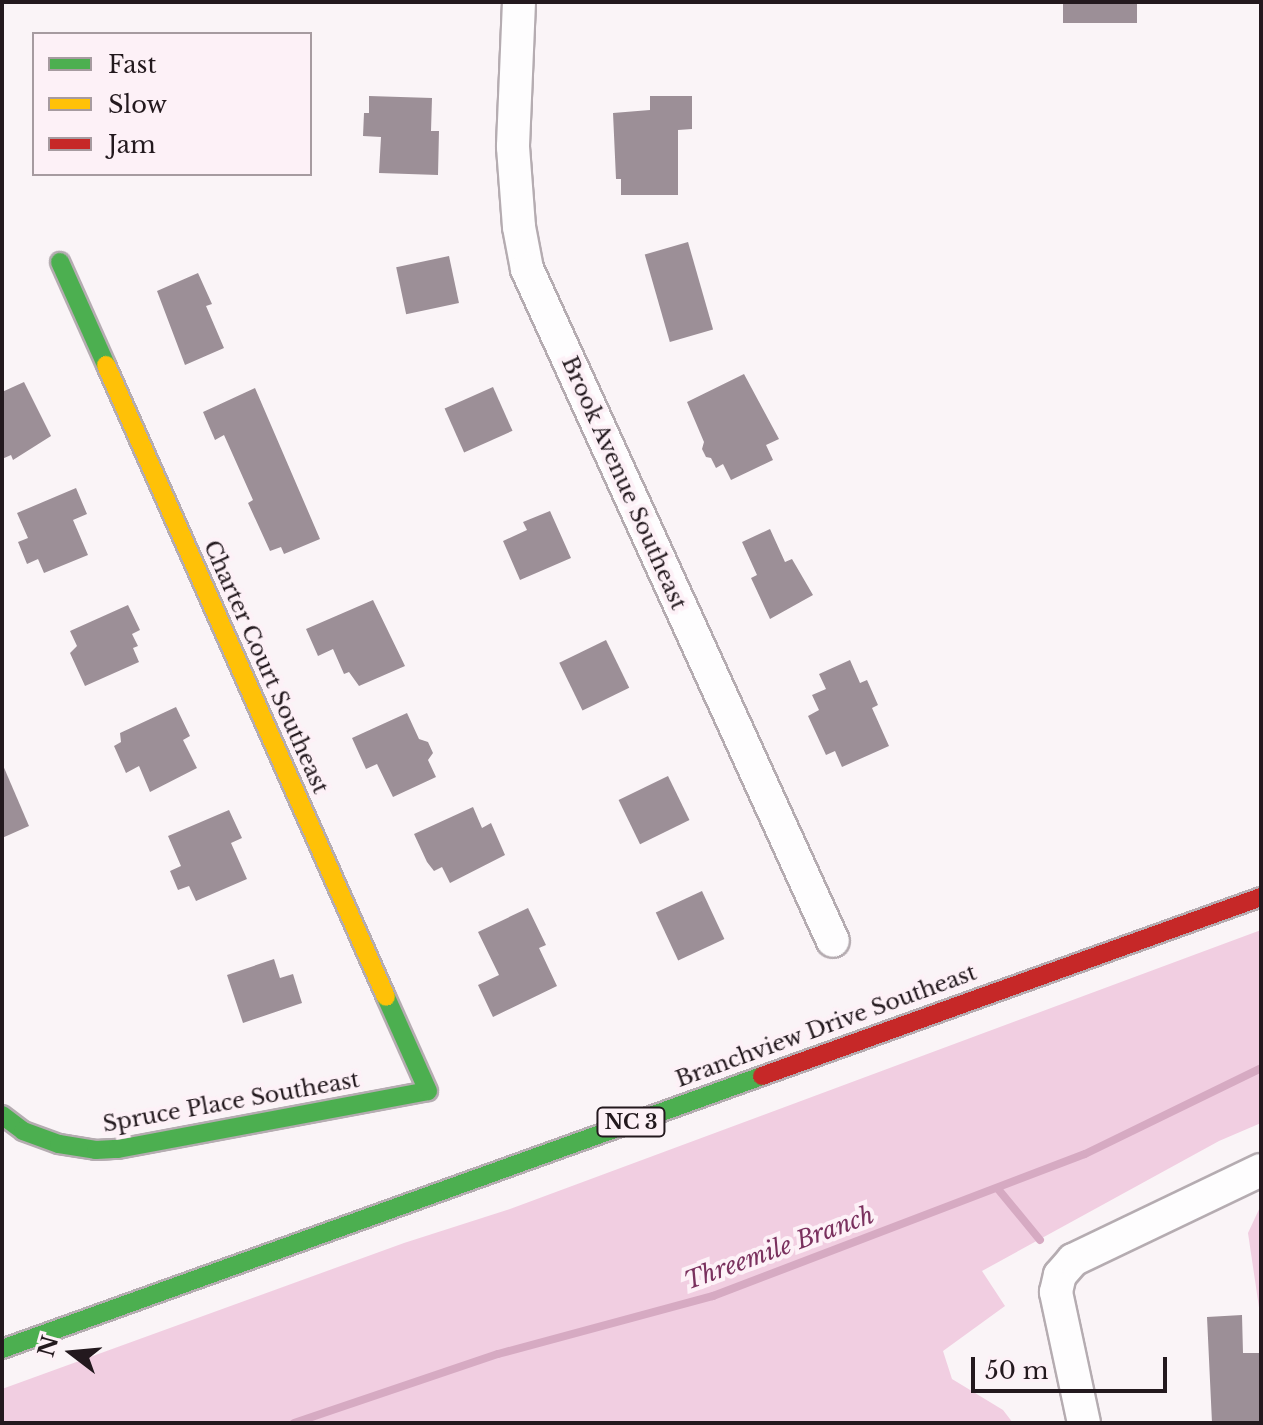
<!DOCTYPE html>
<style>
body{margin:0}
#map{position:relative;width:1263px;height:1425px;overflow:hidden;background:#faf4f7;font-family:"Libre Baskerville",serif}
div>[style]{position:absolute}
.green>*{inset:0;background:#f1cee1}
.stream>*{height:8px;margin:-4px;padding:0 4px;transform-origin:4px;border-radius:4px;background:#d6aac2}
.building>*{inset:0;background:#9c8f97;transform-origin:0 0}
.roads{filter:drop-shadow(2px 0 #b5acb1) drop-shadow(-2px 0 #b5acb1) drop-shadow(0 2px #b5acb1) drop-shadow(0 -2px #b5acb1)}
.street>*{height:32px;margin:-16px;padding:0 16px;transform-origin:16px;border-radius:16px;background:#fefdfe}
.fast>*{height:18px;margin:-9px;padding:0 9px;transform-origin:9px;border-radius:9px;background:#4caf50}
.slow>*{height:18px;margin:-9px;padding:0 9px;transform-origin:9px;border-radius:9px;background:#ffc107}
.jam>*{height:18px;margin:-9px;padding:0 9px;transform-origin:9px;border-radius:9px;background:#c62828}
span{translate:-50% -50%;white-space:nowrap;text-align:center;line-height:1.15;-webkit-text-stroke:8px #fdf1f7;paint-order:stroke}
.shield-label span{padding:2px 6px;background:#fdf1f7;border:2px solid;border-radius:6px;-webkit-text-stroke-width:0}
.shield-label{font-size:20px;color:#23191e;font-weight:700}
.street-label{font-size:22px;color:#23191e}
.water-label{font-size:24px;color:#7a315e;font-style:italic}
.frame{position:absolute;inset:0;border:4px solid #23191e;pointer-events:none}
.legend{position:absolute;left:32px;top:32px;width:280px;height:144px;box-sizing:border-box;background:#fdf1f7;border:2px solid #a69ba0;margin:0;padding:10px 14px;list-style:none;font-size:24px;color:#23191e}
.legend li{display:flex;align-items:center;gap:16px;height:40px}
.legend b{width:40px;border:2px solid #a69ba0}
.north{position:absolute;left:32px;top:1313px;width:80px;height:80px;-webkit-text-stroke:6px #fdf1f7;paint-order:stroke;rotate:286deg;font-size:22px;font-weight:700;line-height:32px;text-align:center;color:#23191e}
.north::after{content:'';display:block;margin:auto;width:28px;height:36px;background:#23191e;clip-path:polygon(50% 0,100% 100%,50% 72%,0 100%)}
.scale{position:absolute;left:971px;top:1357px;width:196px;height:36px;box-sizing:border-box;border:4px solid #23191e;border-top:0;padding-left:10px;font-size:24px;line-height:28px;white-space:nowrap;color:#23191e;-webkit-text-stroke:6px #fdf1f7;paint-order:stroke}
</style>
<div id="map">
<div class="green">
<i style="clip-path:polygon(1261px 930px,1261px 1123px,1219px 1141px,982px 1271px,1005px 1306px,943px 1351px,952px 1379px,1003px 1410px,1013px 1423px,2px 1423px,2px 1389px,404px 1243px,510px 1209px)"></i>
<i style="clip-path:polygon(1261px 1205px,1261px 1321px,1248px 1233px)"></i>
</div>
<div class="stream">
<i style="left:998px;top:1189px;width:66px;rotate:50.5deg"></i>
<i style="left:294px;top:1423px;width:215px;rotate:-18.7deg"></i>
<i style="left:498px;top:1354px;width:223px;rotate:-15.1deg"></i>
<i style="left:713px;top:1296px;width:398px;rotate:-20.9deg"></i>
<i style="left:1085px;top:1154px;width:196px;rotate:-26deg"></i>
</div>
<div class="building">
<i style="left:1063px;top:2px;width:74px;height:21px"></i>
<i style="clip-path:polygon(369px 96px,432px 98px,431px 131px,439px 131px,438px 175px,379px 173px,381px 137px,363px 136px,364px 113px,369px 113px)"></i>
<i style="clip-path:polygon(650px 96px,692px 96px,692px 129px,678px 130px,678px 195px,621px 195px,621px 179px,616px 179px,613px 113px,650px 110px)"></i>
<i style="left:688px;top:242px;width:91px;height:45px;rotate:74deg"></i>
<i style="left:449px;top:256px;width:48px;height:54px;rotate:78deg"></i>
<i style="clip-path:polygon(198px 273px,212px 304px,206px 306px,224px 348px,185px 365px,157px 291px)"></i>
<i style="clip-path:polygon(744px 374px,779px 439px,766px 445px,773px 460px,731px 480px,723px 464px,716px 468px,711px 458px,706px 457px,702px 449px,704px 442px,687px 402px)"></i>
<i style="clip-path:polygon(24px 382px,51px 436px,13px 460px,11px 455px,2px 459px,2px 392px)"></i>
<i style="left:493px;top:387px;width:48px;height:53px;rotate:66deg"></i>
<i style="clip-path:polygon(255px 388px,320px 539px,284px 554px,281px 547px,270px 551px,248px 503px,253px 500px,224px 435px,215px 440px,203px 412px)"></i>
<i style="clip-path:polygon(76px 488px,87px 514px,73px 520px,88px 555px,44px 573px,38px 559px,27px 564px,18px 542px,28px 538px,17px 513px)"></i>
<i style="clip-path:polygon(550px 511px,571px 558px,520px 580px,503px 541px,527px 530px,523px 522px)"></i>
<i style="clip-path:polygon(770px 529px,785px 562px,792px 559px,813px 595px,770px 619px,751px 578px,757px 575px,742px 542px)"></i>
<i style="clip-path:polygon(373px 600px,405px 666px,359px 686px,349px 672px,344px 674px,333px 649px,318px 656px,306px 629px)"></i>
<i style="clip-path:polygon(128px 605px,140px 630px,132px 634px,138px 646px,133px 648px,139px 662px,85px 686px,70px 653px,77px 646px,70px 631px)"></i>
<i style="left:606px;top:640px;width:53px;height:52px;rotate:64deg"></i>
<i style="clip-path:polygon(850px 660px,860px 683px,867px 680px,878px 705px,872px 708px,889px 746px,842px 767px,835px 751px,826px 755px,808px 716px,819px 710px,812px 695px,826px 689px,819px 674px)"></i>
<i style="clip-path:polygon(176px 707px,190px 736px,183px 740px,197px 768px,150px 792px,139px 766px,126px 773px,114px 746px,121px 742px,120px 733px)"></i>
<i style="clip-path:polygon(407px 713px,419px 739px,428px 742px,433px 753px,428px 760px,436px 777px,393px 797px,377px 764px,366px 769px,352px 738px)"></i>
<i style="clip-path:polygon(2px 763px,29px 826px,2px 838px)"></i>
<i style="left:668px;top:776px;width:49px;height:55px;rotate:64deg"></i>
<i style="clip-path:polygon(473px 807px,482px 828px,491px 823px,505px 855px,450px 883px,442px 867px,434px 871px,427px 862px,414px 834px)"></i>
<i style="clip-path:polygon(229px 810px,242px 838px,231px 843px,247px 879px,196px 901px,189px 886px,178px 890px,170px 871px,181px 866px,168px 836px)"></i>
<i style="left:702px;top:891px;width:53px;height:51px;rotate:65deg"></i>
<i style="clip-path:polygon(528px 908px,546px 945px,539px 948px,557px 986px,493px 1017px,478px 985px,499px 975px,478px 932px)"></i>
<i style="clip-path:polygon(274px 959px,280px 978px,293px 974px,302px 1003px,243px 1023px,227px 975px)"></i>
<i style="clip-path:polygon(1242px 1315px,1243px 1353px,1261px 1353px,1261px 1423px,1212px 1423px,1207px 1317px)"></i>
</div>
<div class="roads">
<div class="street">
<i style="left:519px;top:2px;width:145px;rotate:92.4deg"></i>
<i style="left:513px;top:147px;width:80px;rotate:85.7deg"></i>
<i style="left:519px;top:227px;width:43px;rotate:79.2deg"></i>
<i style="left:527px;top:269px;width:738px;rotate:65.52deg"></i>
<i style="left:1084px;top:1423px;width:134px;rotate:-102.1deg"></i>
<i style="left:1056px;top:1292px;width:17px;rotate:-77deg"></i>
<i style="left:1060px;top:1275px;width:20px;rotate:-49deg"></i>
<i style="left:1073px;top:1260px;width:208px;rotate:-25.6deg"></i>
</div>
<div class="fast">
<i style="left:60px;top:262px;width:113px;rotate:65.9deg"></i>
<i style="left:2px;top:1115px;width:26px;rotate:37deg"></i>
<i style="left:23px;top:1131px;width:38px;rotate:20deg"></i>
<i style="left:59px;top:1144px;width:37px;rotate:9deg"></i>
<i style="left:96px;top:1150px;width:22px;rotate:-3deg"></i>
<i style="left:118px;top:1149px;width:315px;rotate:-10.6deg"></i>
<i style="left:428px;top:1091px;width:103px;rotate:-114.1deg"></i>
<i style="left:2px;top:1349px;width:808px;rotate:-19.76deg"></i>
</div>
<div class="slow">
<i style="left:106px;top:365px;width:691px;rotate:66.1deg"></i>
</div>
<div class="jam">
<i style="left:762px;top:1076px;width:530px;rotate:-19.73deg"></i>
</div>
</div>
<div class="shield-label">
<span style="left:631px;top:1122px">NC 3</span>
</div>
<div class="street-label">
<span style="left:624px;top:483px;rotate:66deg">Brook Avenue Southeast</span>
<span style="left:266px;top:667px;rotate:66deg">Charter Court Southeast</span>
<span style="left:826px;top:1026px;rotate:-20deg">Branchview Drive Southeast</span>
<span style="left:231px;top:1102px;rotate:-10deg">Spruce Place Southeast</span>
</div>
<div class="water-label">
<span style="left:779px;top:1248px;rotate:-20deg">Threemile Branch</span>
</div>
<div class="frame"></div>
<ul class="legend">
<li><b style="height:10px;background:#4caf50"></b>Fast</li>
<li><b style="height:10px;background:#ffc107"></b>Slow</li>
<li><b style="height:10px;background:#c62828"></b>Jam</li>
</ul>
<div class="north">N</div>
<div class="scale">50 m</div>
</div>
